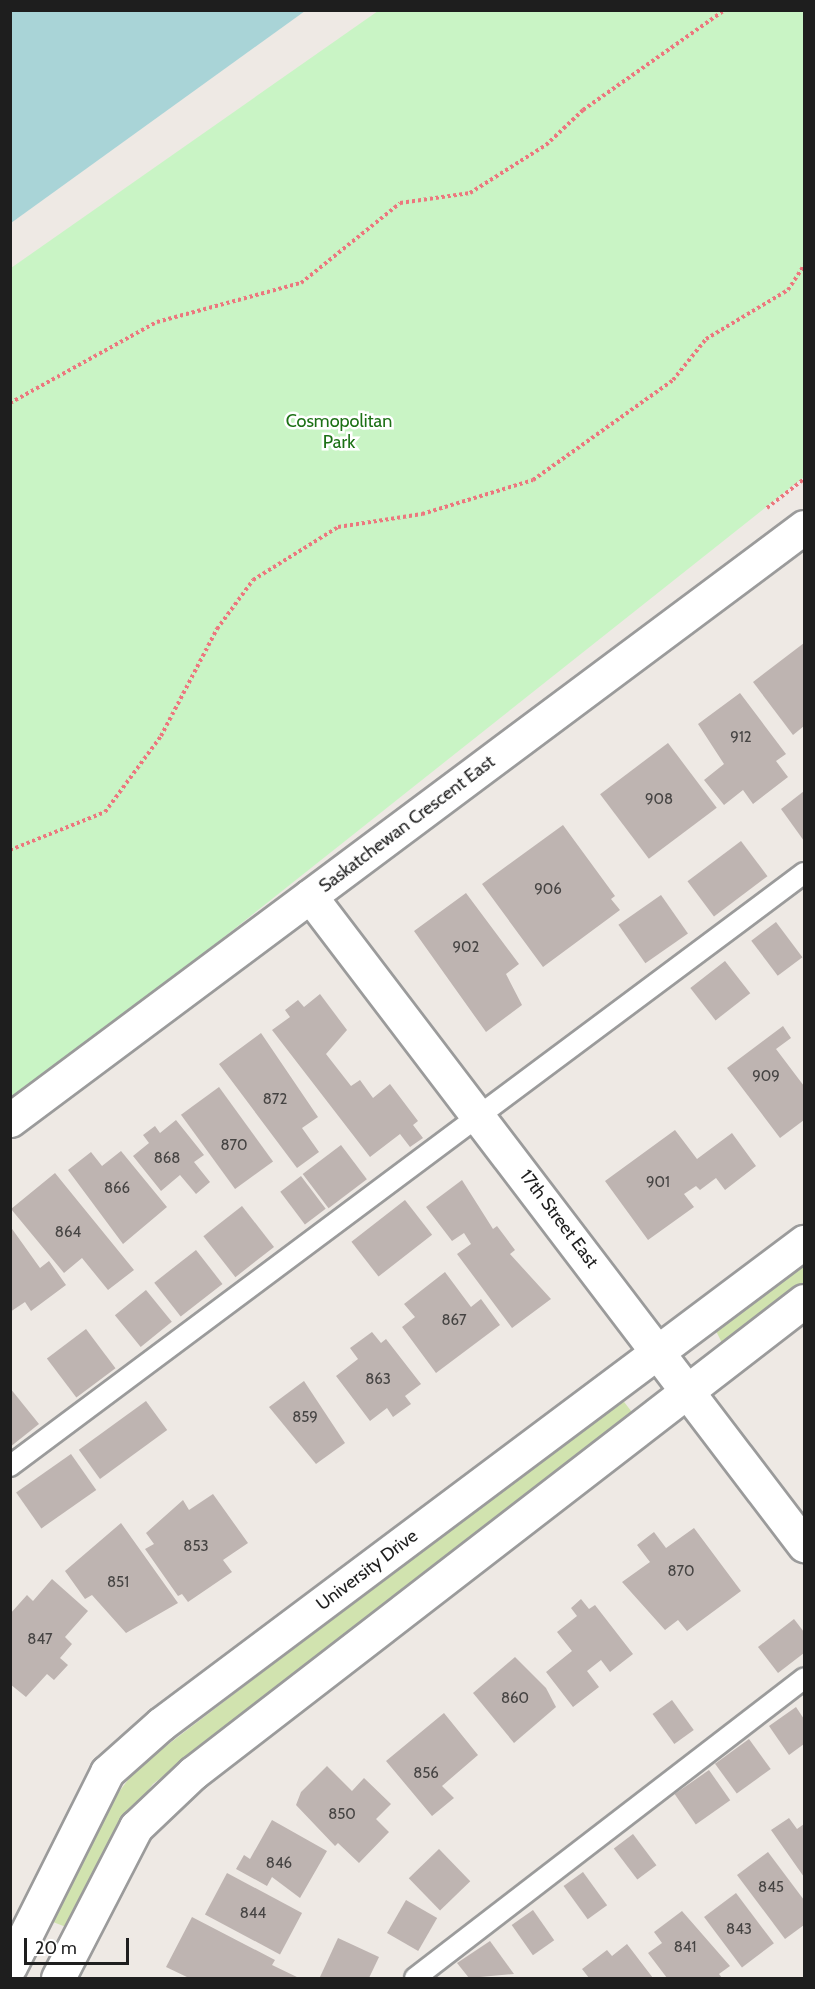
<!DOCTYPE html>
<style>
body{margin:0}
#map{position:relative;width:815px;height:1989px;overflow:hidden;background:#eee9e4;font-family:Cabin,sans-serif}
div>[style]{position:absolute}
.grass>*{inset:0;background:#d1e3af}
.park>*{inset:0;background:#c9f4c5}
.water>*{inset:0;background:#a9d4d7}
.building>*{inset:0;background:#beb4b1;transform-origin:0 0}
.path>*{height:4px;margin-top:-2px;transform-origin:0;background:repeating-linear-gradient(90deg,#ec777e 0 3px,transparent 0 6px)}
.roads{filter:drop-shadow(2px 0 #9b9b9b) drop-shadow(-2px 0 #9b9b9b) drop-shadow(0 2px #9b9b9b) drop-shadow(0 -2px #9b9b9b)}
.lane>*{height:20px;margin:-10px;padding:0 10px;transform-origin:10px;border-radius:10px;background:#fff}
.street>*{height:33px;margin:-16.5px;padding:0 16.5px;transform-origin:16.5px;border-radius:16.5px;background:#fff}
span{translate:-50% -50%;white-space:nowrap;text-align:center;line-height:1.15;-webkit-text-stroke:5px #fff;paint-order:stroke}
.number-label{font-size:15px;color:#464443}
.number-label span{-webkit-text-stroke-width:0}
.park-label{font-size:18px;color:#1d7116}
.street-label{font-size:18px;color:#1e1e1e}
.frame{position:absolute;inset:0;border:12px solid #1e1e1e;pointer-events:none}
.scale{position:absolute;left:24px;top:1938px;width:105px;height:27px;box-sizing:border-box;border:3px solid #1e1e1e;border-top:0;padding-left:8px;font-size:18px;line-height:21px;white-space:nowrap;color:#1e1e1e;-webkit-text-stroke:4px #fff;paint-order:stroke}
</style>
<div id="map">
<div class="grass">
<i style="clip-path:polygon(804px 1261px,804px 1288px,723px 1345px,715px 1329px)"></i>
<i style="clip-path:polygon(621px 1398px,635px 1416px,153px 1784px,126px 1819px,66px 1927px,53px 1922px,51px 1915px,99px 1819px,136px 1769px)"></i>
</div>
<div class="park">
<i style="clip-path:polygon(378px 11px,804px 11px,804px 477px,11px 1106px,11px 268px)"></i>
</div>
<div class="water">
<i style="clip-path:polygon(11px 10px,305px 10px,305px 11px,11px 223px)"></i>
</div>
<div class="building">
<i style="clip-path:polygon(804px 643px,804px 726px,793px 735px,753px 682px)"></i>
<i style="clip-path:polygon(740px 693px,786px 754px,776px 761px,788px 777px,753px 804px,743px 790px,724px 805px,704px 780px,724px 764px,698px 724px)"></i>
<i style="left:668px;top:743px;width:81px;height:85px;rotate:53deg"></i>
<i style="clip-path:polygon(804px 791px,804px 841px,781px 809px)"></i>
<i style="clip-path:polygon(563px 825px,615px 896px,611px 899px,620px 910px,543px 967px,482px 884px)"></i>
<i style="left:741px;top:841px;width:44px;height:67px;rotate:53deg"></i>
<i style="clip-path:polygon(466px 893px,519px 964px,506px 974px,522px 1005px,486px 1032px,414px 931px)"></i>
<i style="left:661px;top:895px;width:47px;height:52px;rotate:55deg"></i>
<i style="left:776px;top:922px;width:44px;height:31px;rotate:53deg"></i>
<i style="left:725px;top:961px;width:41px;height:44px;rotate:52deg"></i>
<i style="clip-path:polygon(320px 994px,347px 1030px,326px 1054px,351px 1086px,360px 1080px,373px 1098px,390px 1084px,418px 1121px,413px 1125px,423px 1138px,410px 1147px,400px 1134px,370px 1157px,272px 1030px,290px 1017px,285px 1010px,298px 1000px,304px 1007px)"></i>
<i style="clip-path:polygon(783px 1026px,791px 1038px,776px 1049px,804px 1086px,804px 1120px,780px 1138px,727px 1068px)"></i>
<i style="clip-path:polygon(261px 1033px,318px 1117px,302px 1128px,319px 1152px,297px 1168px,219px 1064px)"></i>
<i style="left:219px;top:1087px;width:92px;height:47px;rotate:54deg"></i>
<i style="clip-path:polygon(176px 1120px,204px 1155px,194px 1162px,210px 1182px,196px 1194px,180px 1175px,161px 1191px,133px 1156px,149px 1143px,143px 1135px,155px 1126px,160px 1133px)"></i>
<i style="clip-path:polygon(675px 1130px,697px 1159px,732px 1133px,756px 1166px,725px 1190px,716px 1178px,700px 1190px,696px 1186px,684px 1194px,694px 1207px,648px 1240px,605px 1181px)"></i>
<i style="left:341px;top:1145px;width:43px;height:48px;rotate:53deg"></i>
<i style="clip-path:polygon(121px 1151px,167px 1207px,123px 1244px,68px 1170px,91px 1152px,102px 1166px)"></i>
<i style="clip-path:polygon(55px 1173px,134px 1270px,108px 1290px,82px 1258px,64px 1273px,11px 1209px)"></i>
<i style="left:301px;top:1176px;width:41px;height:26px;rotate:53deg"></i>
<i style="clip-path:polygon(462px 1180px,493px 1229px,497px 1226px,515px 1250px,510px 1254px,551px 1299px,512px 1328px,457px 1254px,471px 1244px,464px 1233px,452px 1241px,426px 1207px)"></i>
<i style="left:405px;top:1200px;width:44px;height:68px;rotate:52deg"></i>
<i style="left:242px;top:1206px;width:52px;height:49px;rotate:52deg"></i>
<i style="clip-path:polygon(10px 1226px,40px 1268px,49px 1261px,66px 1285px,31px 1311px,25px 1302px,10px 1312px)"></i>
<i style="left:196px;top:1250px;width:43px;height:53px;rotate:52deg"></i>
<i style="clip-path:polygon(445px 1272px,471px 1307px,481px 1299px,500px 1325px,436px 1373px,402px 1327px,415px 1317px,404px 1304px)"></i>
<i style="left:146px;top:1290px;width:41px;height:40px;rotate:51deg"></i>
<i style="left:86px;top:1329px;width:49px;height:49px;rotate:53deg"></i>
<i style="clip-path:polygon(372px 1332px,381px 1343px,386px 1339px,421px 1384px,405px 1396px,411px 1404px,393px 1417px,387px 1408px,370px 1421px,336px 1376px,358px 1359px,350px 1348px)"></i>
<i style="clip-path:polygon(304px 1381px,345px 1443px,316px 1464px,269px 1407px)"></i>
<i style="clip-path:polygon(10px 1388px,39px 1424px,10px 1447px)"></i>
<i style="left:146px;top:1401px;width:36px;height:83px;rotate:54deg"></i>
<i style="left:71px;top:1454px;width:44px;height:67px;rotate:55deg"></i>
<i style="clip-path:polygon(213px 1494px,248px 1543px,223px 1560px,232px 1572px,188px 1602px,182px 1594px,178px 1596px,145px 1549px,154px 1544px,146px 1533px,183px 1500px,189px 1510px)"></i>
<i style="clip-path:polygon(121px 1523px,178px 1603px,126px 1633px,92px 1595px,85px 1599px,65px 1571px)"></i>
<i style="clip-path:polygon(694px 1528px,741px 1591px,687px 1631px,678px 1620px,665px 1630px,622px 1582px,650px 1562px,637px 1545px,654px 1532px,666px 1548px)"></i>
<i style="clip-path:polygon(52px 1579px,88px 1611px,65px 1637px,72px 1644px,60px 1658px,68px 1665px,54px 1680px,47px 1674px,26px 1697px,10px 1684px,10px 1614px,27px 1595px,33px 1601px)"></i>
<i style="clip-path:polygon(581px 1599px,589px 1609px,595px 1605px,633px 1654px,610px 1672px,601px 1660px,587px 1671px,599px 1687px,573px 1707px,546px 1672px,572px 1651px,557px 1632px,577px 1616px,571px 1608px)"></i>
<i style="clip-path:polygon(794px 1619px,804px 1632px,804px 1653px,778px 1673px,758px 1647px)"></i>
<i style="clip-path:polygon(515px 1657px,546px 1688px,556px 1707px,514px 1743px,473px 1693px)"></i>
<i style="left:672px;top:1700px;width:37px;height:24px;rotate:54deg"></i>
<i style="clip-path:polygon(796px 1707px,804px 1719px,804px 1744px,789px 1755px,769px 1726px)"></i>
<i style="clip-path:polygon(444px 1713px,478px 1755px,442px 1786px,454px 1798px,432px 1816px,386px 1761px)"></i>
<i style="left:749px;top:1739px;width:37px;height:42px;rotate:54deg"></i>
<i style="clip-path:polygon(327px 1766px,352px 1791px,364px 1778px,391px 1804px,376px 1819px,389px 1832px,359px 1863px,338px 1843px,335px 1846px,296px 1805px,301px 1792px)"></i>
<i style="left:709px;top:1770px;width:37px;height:42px;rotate:55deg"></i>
<i style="clip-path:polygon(789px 1818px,797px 1829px,804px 1824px,804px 1877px,771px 1830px)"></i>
<i style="clip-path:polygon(272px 1820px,327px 1851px,300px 1898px,272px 1877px,267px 1886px,236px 1869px,244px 1855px,250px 1859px)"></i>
<i style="left:633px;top:1834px;width:39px;height:24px;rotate:53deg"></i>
<i style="left:439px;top:1849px;width:45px;height:42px;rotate:46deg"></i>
<i style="clip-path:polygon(768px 1852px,804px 1900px,804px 1925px,785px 1939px,737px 1875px)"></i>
<i style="left:583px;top:1872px;width:41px;height:24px;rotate:54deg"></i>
<i style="left:227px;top:1873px;width:85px;height:47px;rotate:28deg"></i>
<i style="left:736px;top:1893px;width:63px;height:40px;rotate:53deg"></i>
<i style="left:406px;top:1900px;width:36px;height:38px;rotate:30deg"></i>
<i style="left:533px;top:1910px;width:37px;height:26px;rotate:55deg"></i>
<i style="clip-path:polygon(682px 1911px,730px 1966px,719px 1974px,722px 1978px,667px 1978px,648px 1953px,662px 1943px,654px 1932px)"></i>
<i style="clip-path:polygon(192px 1917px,275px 1960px,272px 1965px,299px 1978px,189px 1978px,166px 1967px)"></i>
<i style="clip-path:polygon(338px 1938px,379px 1957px,369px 1978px,320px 1977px)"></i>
<i style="clip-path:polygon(490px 1941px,514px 1974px,469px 1978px,457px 1963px)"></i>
<i style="clip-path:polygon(627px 1944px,653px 1978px,589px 1978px,582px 1969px,607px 1950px,612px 1956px)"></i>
</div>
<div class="path">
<i style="left:10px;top:403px;width:168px;rotate:-28.9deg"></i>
<i style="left:157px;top:322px;width:149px;rotate:-15.2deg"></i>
<i style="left:301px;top:283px;width:127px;rotate:-38.9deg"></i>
<i style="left:400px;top:203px;width:71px;rotate:-8.1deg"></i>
<i style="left:470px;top:193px;width:90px;rotate:-32.3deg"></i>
<i style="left:546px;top:145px;width:51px;rotate:-43.4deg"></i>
<i style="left:583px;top:110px;width:174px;rotate:-35.2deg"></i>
<i style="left:767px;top:508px;width:47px;rotate:-38.1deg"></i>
<i style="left:10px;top:850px;width:102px;rotate:-21.8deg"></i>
<i style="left:105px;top:812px;width:94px;rotate:-53.6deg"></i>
<i style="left:161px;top:736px;width:121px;rotate:-62.4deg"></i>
<i style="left:217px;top:629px;width:61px;rotate:-53.7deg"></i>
<i style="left:253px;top:580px;width:100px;rotate:-31.9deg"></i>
<i style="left:338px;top:527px;width:85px;rotate:-8.8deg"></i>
<i style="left:422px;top:514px;width:116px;rotate:-17deg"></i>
<i style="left:533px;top:480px;width:172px;rotate:-35.5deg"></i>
<i style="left:673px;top:380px;width:53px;rotate:-51.2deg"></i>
<i style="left:706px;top:339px;width:96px;rotate:-30.9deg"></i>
<i style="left:788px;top:290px;width:30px;rotate:-57deg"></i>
</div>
<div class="roads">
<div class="lane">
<i style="left:10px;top:1466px;width:991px;rotate:-36.75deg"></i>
<i style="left:415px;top:1978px;width:491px;rotate:-37.6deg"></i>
</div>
<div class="street">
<i style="left:310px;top:896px;width:816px;rotate:52.72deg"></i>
<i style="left:10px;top:1120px;width:991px;rotate:-36.75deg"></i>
<i style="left:10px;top:1966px;width:217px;rotate:-63.4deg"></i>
<i style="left:107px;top:1772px;width:72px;rotate:-41.6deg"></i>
<i style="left:161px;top:1724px;width:804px;rotate:-36.86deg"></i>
<i style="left:58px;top:1978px;width:170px;rotate:-62.7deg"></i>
<i style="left:136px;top:1827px;width:79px;rotate:-43.5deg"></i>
<i style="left:193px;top:1773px;width:772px;rotate:-37.69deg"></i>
</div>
</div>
<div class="number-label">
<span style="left:741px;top:738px">912</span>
<span style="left:659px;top:800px">908</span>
<span style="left:548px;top:890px">906</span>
<span style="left:466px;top:948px">902</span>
<span style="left:766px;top:1077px">909</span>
<span style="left:275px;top:1100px">872</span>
<span style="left:234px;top:1146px">870</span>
<span style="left:167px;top:1159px">868</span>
<span style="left:658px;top:1183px">901</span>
<span style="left:117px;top:1189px">866</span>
<span style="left:68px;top:1233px">864</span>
<span style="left:454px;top:1321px">867</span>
<span style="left:378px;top:1380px">863</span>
<span style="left:305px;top:1418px">859</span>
<span style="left:196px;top:1547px">853</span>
<span style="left:681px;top:1572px">870</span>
<span style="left:118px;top:1583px">851</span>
<span style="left:40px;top:1640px">847</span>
<span style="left:515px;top:1699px">860</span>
<span style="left:426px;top:1774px">856</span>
<span style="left:342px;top:1815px">850</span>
<span style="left:279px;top:1864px">846</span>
<span style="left:771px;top:1888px">845</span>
<span style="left:253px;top:1914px">844</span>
<span style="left:739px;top:1930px">843</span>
<span style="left:685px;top:1948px">841</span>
</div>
<div class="park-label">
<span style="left:339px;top:432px">Cosmopolitan<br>Park</span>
</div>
<div class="street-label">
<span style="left:407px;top:824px;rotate:-37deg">Saskatchewan Crescent East</span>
<span style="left:559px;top:1219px;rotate:53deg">17th Street East</span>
<span style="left:367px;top:1570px;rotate:-37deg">University Drive</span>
</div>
<div class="frame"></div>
<div class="scale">20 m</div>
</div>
